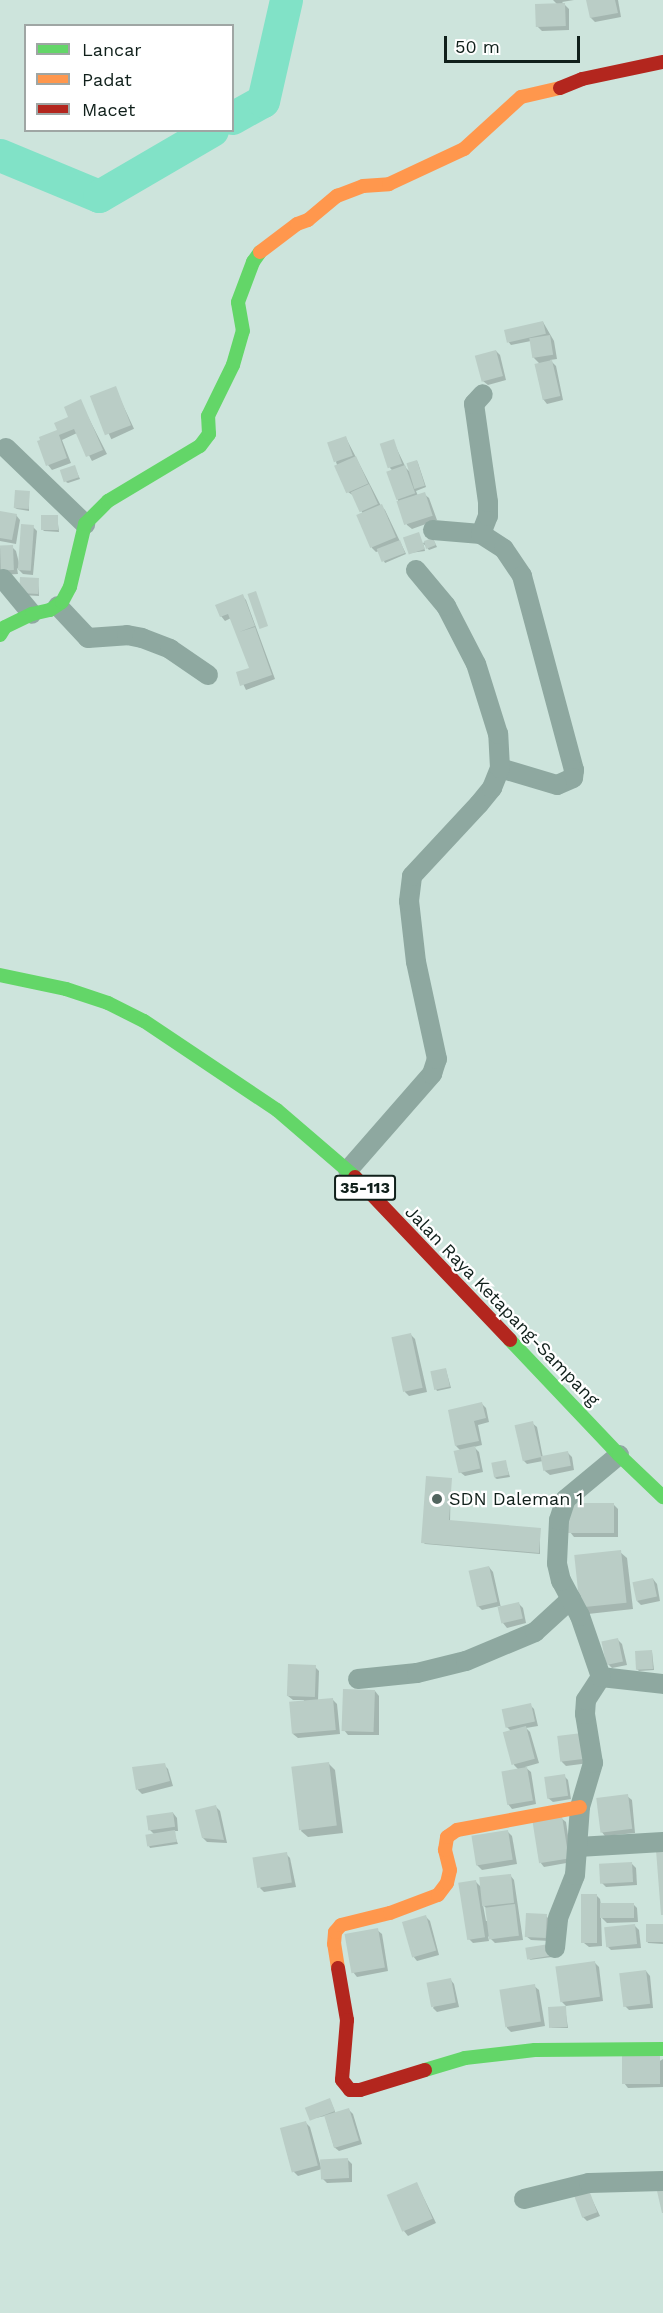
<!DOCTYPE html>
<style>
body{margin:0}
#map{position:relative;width:663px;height:2313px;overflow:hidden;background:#cde4dc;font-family:"Work Sans",sans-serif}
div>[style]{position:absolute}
.shadow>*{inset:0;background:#0003;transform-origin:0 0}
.river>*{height:33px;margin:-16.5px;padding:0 16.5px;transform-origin:16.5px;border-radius:16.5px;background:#81e2c7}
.building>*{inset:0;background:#bacdc6;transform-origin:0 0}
.street>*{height:20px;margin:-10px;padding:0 10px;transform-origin:10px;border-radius:10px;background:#8ea8a0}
.fast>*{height:14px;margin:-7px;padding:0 7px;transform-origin:7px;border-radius:7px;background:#63d668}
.slow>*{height:14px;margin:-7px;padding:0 7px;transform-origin:7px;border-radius:7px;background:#ff974d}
.jam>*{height:14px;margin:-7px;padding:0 7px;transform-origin:7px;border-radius:7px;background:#b3261e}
.dots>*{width:16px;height:16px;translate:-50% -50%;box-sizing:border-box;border:3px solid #fff;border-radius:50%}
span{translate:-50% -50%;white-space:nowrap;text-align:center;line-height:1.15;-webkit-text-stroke:4.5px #fff;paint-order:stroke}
.shield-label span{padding:2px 4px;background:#fff;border:2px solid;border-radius:4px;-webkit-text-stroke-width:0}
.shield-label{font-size:16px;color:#10201b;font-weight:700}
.street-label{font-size:18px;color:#10201b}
.poi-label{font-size:18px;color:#10201b}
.left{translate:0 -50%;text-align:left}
.legend{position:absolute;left:24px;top:24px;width:210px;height:108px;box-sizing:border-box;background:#fff;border:2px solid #9fa6a4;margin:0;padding:8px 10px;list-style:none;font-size:18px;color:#10201b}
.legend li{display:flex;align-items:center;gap:12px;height:30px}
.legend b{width:30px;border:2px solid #9fa6a4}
.scale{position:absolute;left:444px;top:36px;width:136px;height:27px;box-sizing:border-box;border:3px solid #10201b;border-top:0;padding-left:8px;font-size:18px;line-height:21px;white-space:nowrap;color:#10201b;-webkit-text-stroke:4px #fff;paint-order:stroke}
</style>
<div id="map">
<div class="shadow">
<i style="clip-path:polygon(553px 0,574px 0,562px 2px,569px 9px,569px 30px,542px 31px,537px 26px,558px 5px)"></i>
<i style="clip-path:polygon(588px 0,618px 0,621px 17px,595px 22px,591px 18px)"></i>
<i style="clip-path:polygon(543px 322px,554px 341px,557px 359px,550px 360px,556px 366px,563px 400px,547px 404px,543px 399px,540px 364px,534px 358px,531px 341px,511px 345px,507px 340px)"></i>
<i style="clip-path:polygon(496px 351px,500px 355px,506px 380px,488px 385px,483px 381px)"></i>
<i style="left:115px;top:388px;width:45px;height:25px;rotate:65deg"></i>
<i style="clip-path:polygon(80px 401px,107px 454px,92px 461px,77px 433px,62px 440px,71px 463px,52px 470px,48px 465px,59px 431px)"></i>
<i style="clip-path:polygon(346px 438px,381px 506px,385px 510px,406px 554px,385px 563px,379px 551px,376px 552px,372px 548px,363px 514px,354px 496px,348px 492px,336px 462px)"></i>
<i style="clip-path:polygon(393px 441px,406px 468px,411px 473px,417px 461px,418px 463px,426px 487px,416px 491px,418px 496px,424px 494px,429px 498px,437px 520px,412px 529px,407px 525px,388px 473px,393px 471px,390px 468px)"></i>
<i style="clip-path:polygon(74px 466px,80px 479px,68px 483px,66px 482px)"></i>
<i style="clip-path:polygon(29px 493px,29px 511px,17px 509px,15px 508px)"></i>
<i style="clip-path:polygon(0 513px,16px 515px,20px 520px,16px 544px,0 541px)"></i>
<i style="clip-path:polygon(57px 516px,59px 532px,44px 531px,43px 530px)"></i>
<i style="clip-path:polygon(33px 527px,37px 531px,33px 575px,23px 574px,17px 568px,18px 574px,0 575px,0 548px,12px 547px,16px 551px,19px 563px)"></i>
<i style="clip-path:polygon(433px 539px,437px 547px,429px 550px,423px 543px,425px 551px,410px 553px,423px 543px)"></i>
<i style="clip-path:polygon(38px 580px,39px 596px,22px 595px)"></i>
<i style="clip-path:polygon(242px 596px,246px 600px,275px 679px,246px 690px,238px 673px,251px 669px,231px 618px,225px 621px,221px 616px)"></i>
<i style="clip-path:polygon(411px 1335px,415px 1339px,427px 1392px,409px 1396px,405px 1392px)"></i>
<i style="clip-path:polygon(446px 1370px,451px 1388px,437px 1391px,436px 1389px)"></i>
<i style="clip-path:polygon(482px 1404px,486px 1408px,489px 1422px,478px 1425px,482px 1445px,474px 1447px,479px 1452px,483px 1472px,465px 1476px,460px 1472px,461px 1451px,456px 1446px)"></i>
<i style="clip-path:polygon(532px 1423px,537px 1427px,543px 1458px,567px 1452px,572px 1457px,574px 1470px,550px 1475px,545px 1471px,543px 1461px,527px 1464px,523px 1460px)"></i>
<i style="clip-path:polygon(505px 1461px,510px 1477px,497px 1479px,495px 1478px)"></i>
<i style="clip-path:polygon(451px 1479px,450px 1522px,540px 1530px,540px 1554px,425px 1544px,423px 1542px)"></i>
<i style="clip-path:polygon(614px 1505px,618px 1509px,618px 1537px,574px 1537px,570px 1532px)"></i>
<i style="clip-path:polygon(620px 1552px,627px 1558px,633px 1609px,588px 1614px,581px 1607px)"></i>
<i style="clip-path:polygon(489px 1567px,493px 1572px,501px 1608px,519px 1604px,523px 1608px,526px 1623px,507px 1628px,503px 1623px,500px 1606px,482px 1610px,477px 1605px)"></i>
<i style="clip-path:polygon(653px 1579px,657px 1584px,660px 1601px,641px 1605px,637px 1601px)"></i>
<i style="clip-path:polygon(618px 1640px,622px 1644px,627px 1665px,612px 1668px,608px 1664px)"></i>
<i style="clip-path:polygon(652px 1652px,654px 1670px,639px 1671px,637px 1669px)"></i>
<i style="clip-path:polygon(315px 1667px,319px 1671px,318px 1701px,333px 1700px,337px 1704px,340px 1734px,298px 1738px,293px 1734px,304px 1700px,293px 1700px,288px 1696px)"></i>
<i style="clip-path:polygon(375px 1691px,379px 1696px,379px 1735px,348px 1735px,344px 1730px)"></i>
<i style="clip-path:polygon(530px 1705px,534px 1709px,538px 1726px,526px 1728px,530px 1732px,539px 1763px,525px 1767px,531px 1772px,536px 1804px,512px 1809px,508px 1804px,519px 1770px,514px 1765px,512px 1732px,507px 1727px)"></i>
<i style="clip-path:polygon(558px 1739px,589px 1763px,566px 1766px,562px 1762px)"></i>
<i style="clip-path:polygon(329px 1764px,335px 1770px,343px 1833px,308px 1837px,301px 1831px)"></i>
<i style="clip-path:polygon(164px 1765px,168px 1769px,173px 1786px,142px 1794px,138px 1790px,134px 1768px)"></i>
<i style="clip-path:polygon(564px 1776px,568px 1780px,571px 1799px,553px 1802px,548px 1798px)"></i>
<i style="clip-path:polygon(627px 1796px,632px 1800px,635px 1833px,605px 1836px,601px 1831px)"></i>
<i style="clip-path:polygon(216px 1807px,220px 1811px,227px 1843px,207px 1842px,203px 1838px)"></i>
<i style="clip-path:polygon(173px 1813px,177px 1818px,178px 1831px,173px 1831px,178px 1844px,150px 1848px,149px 1846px,155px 1835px,149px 1829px)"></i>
<i style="clip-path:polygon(561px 1818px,566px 1822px,572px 1862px,544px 1867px,540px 1862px)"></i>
<i style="clip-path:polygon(508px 1832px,512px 1836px,517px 1864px,482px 1870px,477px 1865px)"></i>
<i style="clip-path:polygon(286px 1854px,290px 1858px,296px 1887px,264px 1892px,260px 1888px)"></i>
<i style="clip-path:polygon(631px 1863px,636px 1868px,637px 1885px,606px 1887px,602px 1883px)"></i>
<i style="clip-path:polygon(evenodd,510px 1875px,514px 1880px,523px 1940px,495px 1943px,488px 1936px,489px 1941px,473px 1943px,469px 1939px,476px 1882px,481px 1887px,510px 1875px,483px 1905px,487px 1909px,488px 1921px,486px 1921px,483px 1905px)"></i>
<i style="clip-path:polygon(596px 1895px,600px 1899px,601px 1905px,633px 1904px,637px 1908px,638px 1922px,607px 1923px,601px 1917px,602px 1946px,589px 1947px,584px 1943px)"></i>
<i style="clip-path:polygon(546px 1916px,550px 1920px,550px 1941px,531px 1940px,526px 1936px)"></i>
<i style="clip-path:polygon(426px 1917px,430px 1921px,439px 1955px,417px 1961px,413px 1956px)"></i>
<i style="clip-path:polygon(635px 1926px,639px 1930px,641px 1948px,611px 1950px,607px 1946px)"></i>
<i style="clip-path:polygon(662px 1926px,663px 1944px,648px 1943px,647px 1941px)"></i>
<i style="clip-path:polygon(377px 1930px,382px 1934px,388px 1971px,357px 1977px,353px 1972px)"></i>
<i style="clip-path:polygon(550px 1948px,552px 1957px,529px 1960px)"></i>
<i style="clip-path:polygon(595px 1963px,599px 1967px,603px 2001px,566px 2006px,561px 2001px)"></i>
<i style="clip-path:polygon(646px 1971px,650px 1976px,653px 2008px,629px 2010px,625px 2006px)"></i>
<i style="clip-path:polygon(450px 1979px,454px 1984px,459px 2007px,437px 2012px,433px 2008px)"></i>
<i style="clip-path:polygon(534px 1986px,539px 1990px,545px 2026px,511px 2032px,507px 2028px,501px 1991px)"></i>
<i style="clip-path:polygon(565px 2008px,568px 2028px,552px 2028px,550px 2026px)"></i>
<i style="clip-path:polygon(663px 2059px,663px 2087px,628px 2088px,624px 2083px)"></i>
<i style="clip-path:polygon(331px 2102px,336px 2114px,349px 2110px,353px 2114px,362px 2144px,339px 2151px,334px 2147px,325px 2116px,311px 2119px)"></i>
<i style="clip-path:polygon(305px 2122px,310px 2127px,321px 2167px,347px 2159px,352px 2164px,352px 2182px,327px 2183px,322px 2178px,322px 2169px,298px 2176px,294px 2172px,282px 2129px)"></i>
<i style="clip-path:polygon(417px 2184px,436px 2223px,408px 2236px,404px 2231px)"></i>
<i style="clip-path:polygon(587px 2189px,600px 2216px,587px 2221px,583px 2217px)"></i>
</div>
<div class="river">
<i style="left:232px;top:118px;width:35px;rotate:-29deg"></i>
<i style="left:263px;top:101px;width:104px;rotate:-77.2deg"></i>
<i style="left:0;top:155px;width:107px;rotate:22.5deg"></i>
<i style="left:99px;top:196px;width:131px;rotate:-30.3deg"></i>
</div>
<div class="building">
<i style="clip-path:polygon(586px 0,615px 0,618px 13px,590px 18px)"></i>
<i style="left:565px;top:3px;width:23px;height:30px;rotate:88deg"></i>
<i style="left:543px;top:321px;width:13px;height:40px;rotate:77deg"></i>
<i style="left:550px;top:335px;width:20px;height:21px;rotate:81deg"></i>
<i style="left:496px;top:350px;width:27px;height:22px;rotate:75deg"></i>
<i style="left:552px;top:360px;width:37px;height:18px;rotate:77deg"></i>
<i style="left:116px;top:386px;width:42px;height:28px;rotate:69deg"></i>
<i style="clip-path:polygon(81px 399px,103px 450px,86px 457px,74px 429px,59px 435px,67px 458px,46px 466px,37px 441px,40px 440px,39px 437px,57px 430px,54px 423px,68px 417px,64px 407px)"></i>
<i style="left:346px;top:436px;width:21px;height:20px;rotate:71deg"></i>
<i style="left:394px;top:439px;width:26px;height:15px;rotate:72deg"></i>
<i style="left:356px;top:456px;width:30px;height:24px;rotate:66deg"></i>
<i style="left:417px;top:460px;width:27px;height:11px;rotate:73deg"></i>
<i style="left:75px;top:465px;width:13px;height:16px;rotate:72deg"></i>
<i style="left:405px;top:465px;width:30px;height:20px;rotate:70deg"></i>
<i style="left:369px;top:484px;width:22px;height:20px;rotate:66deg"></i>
<i style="left:15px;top:490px;width:15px;height:18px;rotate:4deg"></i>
<i style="left:425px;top:492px;width:25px;height:30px;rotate:72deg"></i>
<i style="left:382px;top:504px;width:36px;height:28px;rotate:67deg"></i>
<i style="clip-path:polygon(0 511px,17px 514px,12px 540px,0 538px)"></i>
<i style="left:41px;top:515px;width:17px;height:15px"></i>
<i style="left:21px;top:524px;width:13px;height:46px;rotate:4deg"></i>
<i style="left:419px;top:532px;width:18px;height:17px;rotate:71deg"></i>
<i style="clip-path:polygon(433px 538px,436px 545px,426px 549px,424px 541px)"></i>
<i style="left:400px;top:540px;width:14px;height:25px;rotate:69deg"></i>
<i style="left:13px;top:545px;width:25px;height:13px;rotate:88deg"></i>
<i style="left:20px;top:577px;width:19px;height:16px;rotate:3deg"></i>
<i style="left:256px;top:591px;width:37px;height:9px;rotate:71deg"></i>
<i style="clip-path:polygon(243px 594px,255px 626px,239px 632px,255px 627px,272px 675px,240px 686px,236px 672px,249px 668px,228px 614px,220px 617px,215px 605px)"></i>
<i style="left:411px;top:1333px;width:56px;height:20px;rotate:78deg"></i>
<i style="left:446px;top:1368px;width:19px;height:16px;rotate:78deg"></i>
<i style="clip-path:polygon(482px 1402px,486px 1418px,474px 1421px,479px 1441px,455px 1446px,448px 1410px)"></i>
<i style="left:533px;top:1421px;width:37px;height:19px;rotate:77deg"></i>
<i style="left:475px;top:1446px;width:23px;height:22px;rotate:77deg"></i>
<i style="left:568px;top:1451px;width:15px;height:28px;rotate:79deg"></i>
<i style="left:506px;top:1460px;width:15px;height:15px;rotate:79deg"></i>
<i style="clip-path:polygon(426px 1476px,452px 1478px,449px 1520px,541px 1528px,539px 1553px,421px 1543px)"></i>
<i style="left:568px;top:1503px;width:46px;height:30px"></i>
<i style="left:621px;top:1550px;width:53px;height:47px;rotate:84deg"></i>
<i style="left:489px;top:1566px;width:37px;height:21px;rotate:77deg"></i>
<i style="left:653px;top:1578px;width:19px;height:21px;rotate:78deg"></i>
<i style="left:519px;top:1602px;width:17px;height:22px;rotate:77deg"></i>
<i style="left:618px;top:1638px;width:24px;height:17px;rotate:78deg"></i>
<i style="left:652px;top:1650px;width:19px;height:17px;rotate:87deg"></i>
<i style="left:288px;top:1664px;width:28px;height:32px;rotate:2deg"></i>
<i style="left:343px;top:1689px;width:32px;height:42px;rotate:2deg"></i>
<i style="left:333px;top:1698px;width:32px;height:44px;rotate:85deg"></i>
<i style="left:531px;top:1703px;width:19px;height:30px;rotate:78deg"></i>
<i style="left:526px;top:1726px;width:34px;height:24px;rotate:75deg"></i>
<i style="left:582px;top:1733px;width:26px;height:25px;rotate:83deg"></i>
<i style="left:329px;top:1762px;width:64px;height:38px;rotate:83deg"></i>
<i style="clip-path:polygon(165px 1763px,170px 1781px,136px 1790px,132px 1767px)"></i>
<i style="left:527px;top:1767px;width:34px;height:26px;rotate:80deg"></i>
<i style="left:565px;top:1774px;width:22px;height:21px;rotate:82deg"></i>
<i style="left:628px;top:1794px;width:35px;height:32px;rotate:83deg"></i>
<i style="clip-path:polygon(216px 1805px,224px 1840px,202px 1838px,195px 1810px)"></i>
<i style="left:173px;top:1812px;width:15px;height:27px;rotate:82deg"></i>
<i style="left:562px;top:1816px;width:43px;height:30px;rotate:81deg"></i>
<i style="left:175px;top:1830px;width:12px;height:30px;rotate:81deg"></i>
<i style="left:508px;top:1830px;width:30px;height:37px;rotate:81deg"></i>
<i style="clip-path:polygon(663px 1849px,663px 1915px,661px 1915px,656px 1850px)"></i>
<i style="left:287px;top:1852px;width:31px;height:35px;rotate:81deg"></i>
<i style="left:632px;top:1862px;width:20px;height:33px;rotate:87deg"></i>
<i style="left:511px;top:1874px;width:29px;height:32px;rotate:84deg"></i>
<i style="left:476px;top:1880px;width:58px;height:18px;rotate:81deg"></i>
<i style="left:581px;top:1894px;width:16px;height:49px"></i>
<i style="left:634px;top:1903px;width:15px;height:34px;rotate:90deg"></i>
<i style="left:515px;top:1904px;width:32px;height:30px;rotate:83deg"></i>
<i style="left:526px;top:1913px;width:21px;height:24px;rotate:3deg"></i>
<i style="left:426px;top:1915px;width:37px;height:25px;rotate:74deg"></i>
<i style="left:635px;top:1924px;width:20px;height:31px;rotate:84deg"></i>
<i style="left:646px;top:1924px;width:17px;height:18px"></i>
<i style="left:378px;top:1928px;width:40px;height:34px;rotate:80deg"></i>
<i style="left:549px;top:1944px;width:12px;height:24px;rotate:81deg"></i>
<i style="left:595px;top:1961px;width:36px;height:40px;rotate:82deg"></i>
<i style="left:646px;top:1970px;width:34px;height:27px;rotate:83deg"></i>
<i style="left:451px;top:1978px;width:25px;height:25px;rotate:79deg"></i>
<i style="left:535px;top:1984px;width:38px;height:36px;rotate:81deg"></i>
<i style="left:566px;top:2006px;width:21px;height:18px;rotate:87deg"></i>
<i style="left:622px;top:2054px;width:38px;height:30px"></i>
<i style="left:330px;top:2098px;width:14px;height:27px;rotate:69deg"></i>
<i style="left:349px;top:2108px;width:34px;height:26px;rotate:73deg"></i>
<i style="left:306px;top:2121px;width:46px;height:27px;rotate:75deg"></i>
<i style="left:348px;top:2158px;width:20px;height:28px;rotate:87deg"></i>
<i style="left:417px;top:2182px;width:40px;height:33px;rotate:67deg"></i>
<i style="left:588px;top:2187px;width:27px;height:16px;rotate:70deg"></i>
<i style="clip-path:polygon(663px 2190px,663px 2213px,662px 2213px,657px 2191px)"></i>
</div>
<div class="street">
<i style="left:6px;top:448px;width:110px;rotate:43.9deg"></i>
<i style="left:433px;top:530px;width:48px;rotate:4.8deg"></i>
<i style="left:481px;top:534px;width:27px;rotate:33deg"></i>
<i style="left:504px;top:549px;width:32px;rotate:56deg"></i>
<i style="left:522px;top:576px;width:201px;rotate:75deg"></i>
<i style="left:574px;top:770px;width:8px;rotate:97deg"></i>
<i style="left:573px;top:778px;width:17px;rotate:156deg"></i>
<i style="left:557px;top:785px;width:59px;rotate:-163.4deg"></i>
<i style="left:481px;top:534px;width:19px;rotate:-69deg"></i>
<i style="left:488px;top:516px;width:14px;rotate:-90deg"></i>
<i style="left:488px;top:502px;width:99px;rotate:-98.1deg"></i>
<i style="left:474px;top:404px;width:13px;rotate:-48deg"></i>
<i style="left:3px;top:579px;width:45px;rotate:50.4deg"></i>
<i style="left:58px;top:606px;width:44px;rotate:46.8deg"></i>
<i style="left:88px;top:638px;width:39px;rotate:-4deg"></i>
<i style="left:127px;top:635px;width:15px;rotate:11deg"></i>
<i style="left:142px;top:638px;width:30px;rotate:21deg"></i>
<i style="left:170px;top:649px;width:46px;rotate:34.4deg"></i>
<i style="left:348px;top:1170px;width:128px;rotate:-48.8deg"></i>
<i style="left:432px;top:1074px;width:16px;rotate:-72deg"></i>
<i style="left:437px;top:1059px;width:99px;rotate:-102.2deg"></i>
<i style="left:416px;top:962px;width:61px;rotate:-96.5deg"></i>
<i style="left:409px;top:901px;width:25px;rotate:-83deg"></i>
<i style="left:412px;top:876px;width:98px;rotate:-47.1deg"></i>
<i style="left:479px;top:804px;width:21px;rotate:-51deg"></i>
<i style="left:492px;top:788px;width:22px;rotate:-68deg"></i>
<i style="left:500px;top:768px;width:34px;rotate:-93deg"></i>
<i style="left:498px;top:734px;width:73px;rotate:-107.4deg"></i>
<i style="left:476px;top:664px;width:65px;rotate:-117.3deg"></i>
<i style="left:446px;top:606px;width:47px;rotate:-129.8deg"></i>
<i style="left:601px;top:1677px;width:62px;rotate:6.4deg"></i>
<i style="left:358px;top:1679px;width:59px;rotate:-5.8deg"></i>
<i style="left:417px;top:1673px;width:50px;rotate:-13.8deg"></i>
<i style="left:466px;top:1661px;width:75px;rotate:-22.8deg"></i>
<i style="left:535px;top:1632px;width:49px;rotate:-42.5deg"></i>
<i style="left:578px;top:1847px;width:85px;rotate:-3.4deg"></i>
<i style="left:555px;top:1948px;width:30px;rotate:-84deg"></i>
<i style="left:558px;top:1918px;width:46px;rotate:-68.4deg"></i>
<i style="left:575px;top:1875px;width:68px;rotate:-85.8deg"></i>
<i style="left:580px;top:1807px;width:46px;rotate:-73.5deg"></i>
<i style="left:593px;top:1763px;width:50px;rotate:-99.3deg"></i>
<i style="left:585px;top:1714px;width:14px;rotate:-86deg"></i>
<i style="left:586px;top:1700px;width:27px;rotate:-57deg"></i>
<i style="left:601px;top:1677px;width:65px;rotate:-109deg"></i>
<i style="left:580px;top:1616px;width:40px;rotate:-118deg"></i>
<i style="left:561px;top:1581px;width:18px;rotate:-103deg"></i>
<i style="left:557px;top:1563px;width:43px;rotate:-87.3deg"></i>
<i style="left:559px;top:1520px;width:22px;rotate:-72deg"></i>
<i style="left:566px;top:1499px;width:69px;rotate:-39.7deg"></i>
<i style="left:524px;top:2199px;width:67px;rotate:-13.8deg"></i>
<i style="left:589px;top:2183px;width:74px;rotate:-1.5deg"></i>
</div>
<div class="fast">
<i style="left:0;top:635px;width:9px;rotate:-58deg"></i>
<i style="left:5px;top:627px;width:30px;rotate:-26deg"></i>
<i style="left:32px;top:614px;width:18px;rotate:-13deg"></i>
<i style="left:50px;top:610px;width:14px;rotate:-34deg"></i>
<i style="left:62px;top:602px;width:17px;rotate:-62deg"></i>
<i style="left:70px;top:587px;width:65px;rotate:-76.6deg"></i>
<i style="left:85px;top:524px;width:33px;rotate:-45deg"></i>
<i style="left:108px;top:501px;width:107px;rotate:-30.9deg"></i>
<i style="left:200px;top:446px;width:15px;rotate:-53deg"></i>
<i style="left:209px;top:434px;width:18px;rotate:-93deg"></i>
<i style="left:208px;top:416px;width:57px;rotate:-63.9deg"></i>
<i style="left:233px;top:365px;width:35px;rotate:-74deg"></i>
<i style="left:243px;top:331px;width:29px;rotate:-100deg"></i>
<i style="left:238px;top:302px;width:43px;rotate:-69.4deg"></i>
<i style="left:253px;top:262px;width:12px;rotate:-55deg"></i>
<i style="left:0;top:975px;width:67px;rotate:12deg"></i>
<i style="left:66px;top:989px;width:44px;rotate:18.4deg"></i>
<i style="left:108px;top:1003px;width:40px;rotate:26.6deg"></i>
<i style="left:144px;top:1021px;width:160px;rotate:33.8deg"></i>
<i style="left:277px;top:1110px;width:103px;rotate:40.7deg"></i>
<i style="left:510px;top:1340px;width:158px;rotate:46.5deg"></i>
<i style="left:619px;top:1455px;width:61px;rotate:43.7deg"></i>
<i style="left:425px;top:2070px;width:42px;rotate:-16.7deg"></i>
<i style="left:465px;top:2058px;width:70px;rotate:-6.5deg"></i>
<i style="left:535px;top:2050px;width:128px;rotate:-0.4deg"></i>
</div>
<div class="slow">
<i style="left:260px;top:252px;width:46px;rotate:-37.1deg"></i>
<i style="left:297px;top:224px;width:12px;rotate:-20deg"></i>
<i style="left:308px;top:220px;width:38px;rotate:-40deg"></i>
<i style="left:337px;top:196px;width:28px;rotate:-21deg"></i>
<i style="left:363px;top:186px;width:26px;rotate:-4deg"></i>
<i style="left:389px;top:184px;width:83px;rotate:-25deg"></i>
<i style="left:464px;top:149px;width:77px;rotate:-42.4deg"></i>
<i style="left:521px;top:97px;width:40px;rotate:-13deg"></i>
<i style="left:338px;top:1968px;width:24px;rotate:-99deg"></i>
<i style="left:334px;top:1944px;width:12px;rotate:-85deg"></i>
<i style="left:335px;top:1932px;width:9px;rotate:-49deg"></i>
<i style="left:341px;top:1925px;width:50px;rotate:-13.8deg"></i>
<i style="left:390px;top:1913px;width:51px;rotate:-20.6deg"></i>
<i style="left:438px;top:1895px;width:15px;rotate:-53deg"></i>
<i style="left:447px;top:1883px;width:13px;rotate:-77deg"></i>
<i style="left:450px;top:1870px;width:21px;rotate:-104deg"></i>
<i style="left:445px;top:1850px;width:13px;rotate:-81deg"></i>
<i style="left:447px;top:1837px;width:12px;rotate:-35deg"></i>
<i style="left:457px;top:1830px;width:125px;rotate:-10.6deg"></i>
</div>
<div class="jam">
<i style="left:560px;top:88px;width:24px;rotate:-22deg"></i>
<i style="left:582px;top:79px;width:83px;rotate:-11.9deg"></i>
<i style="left:355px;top:1177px;width:225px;rotate:46.4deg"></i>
<i style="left:338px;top:1968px;width:53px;rotate:80.2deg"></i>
<i style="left:347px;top:2020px;width:60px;rotate:94.8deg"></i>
<i style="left:342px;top:2080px;width:13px;rotate:51deg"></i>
<i style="left:350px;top:2090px;width:10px"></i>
<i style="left:360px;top:2090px;width:68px;rotate:-17.1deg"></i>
</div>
<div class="dots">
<i style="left:437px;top:1499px;background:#52655f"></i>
</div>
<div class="shield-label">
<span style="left:365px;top:1188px">35-113</span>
</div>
<div class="street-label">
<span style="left:502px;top:1306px;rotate:46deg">Jalan Raya Ketapang-Sampang</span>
</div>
<div class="poi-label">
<span class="left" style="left:449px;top:1499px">SDN Daleman 1</span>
</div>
<ul class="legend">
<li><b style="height:8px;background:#63d668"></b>Lancar</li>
<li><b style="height:8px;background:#ff974d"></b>Padat</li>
<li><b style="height:8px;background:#b3261e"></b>Macet</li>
</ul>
<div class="scale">50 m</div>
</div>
